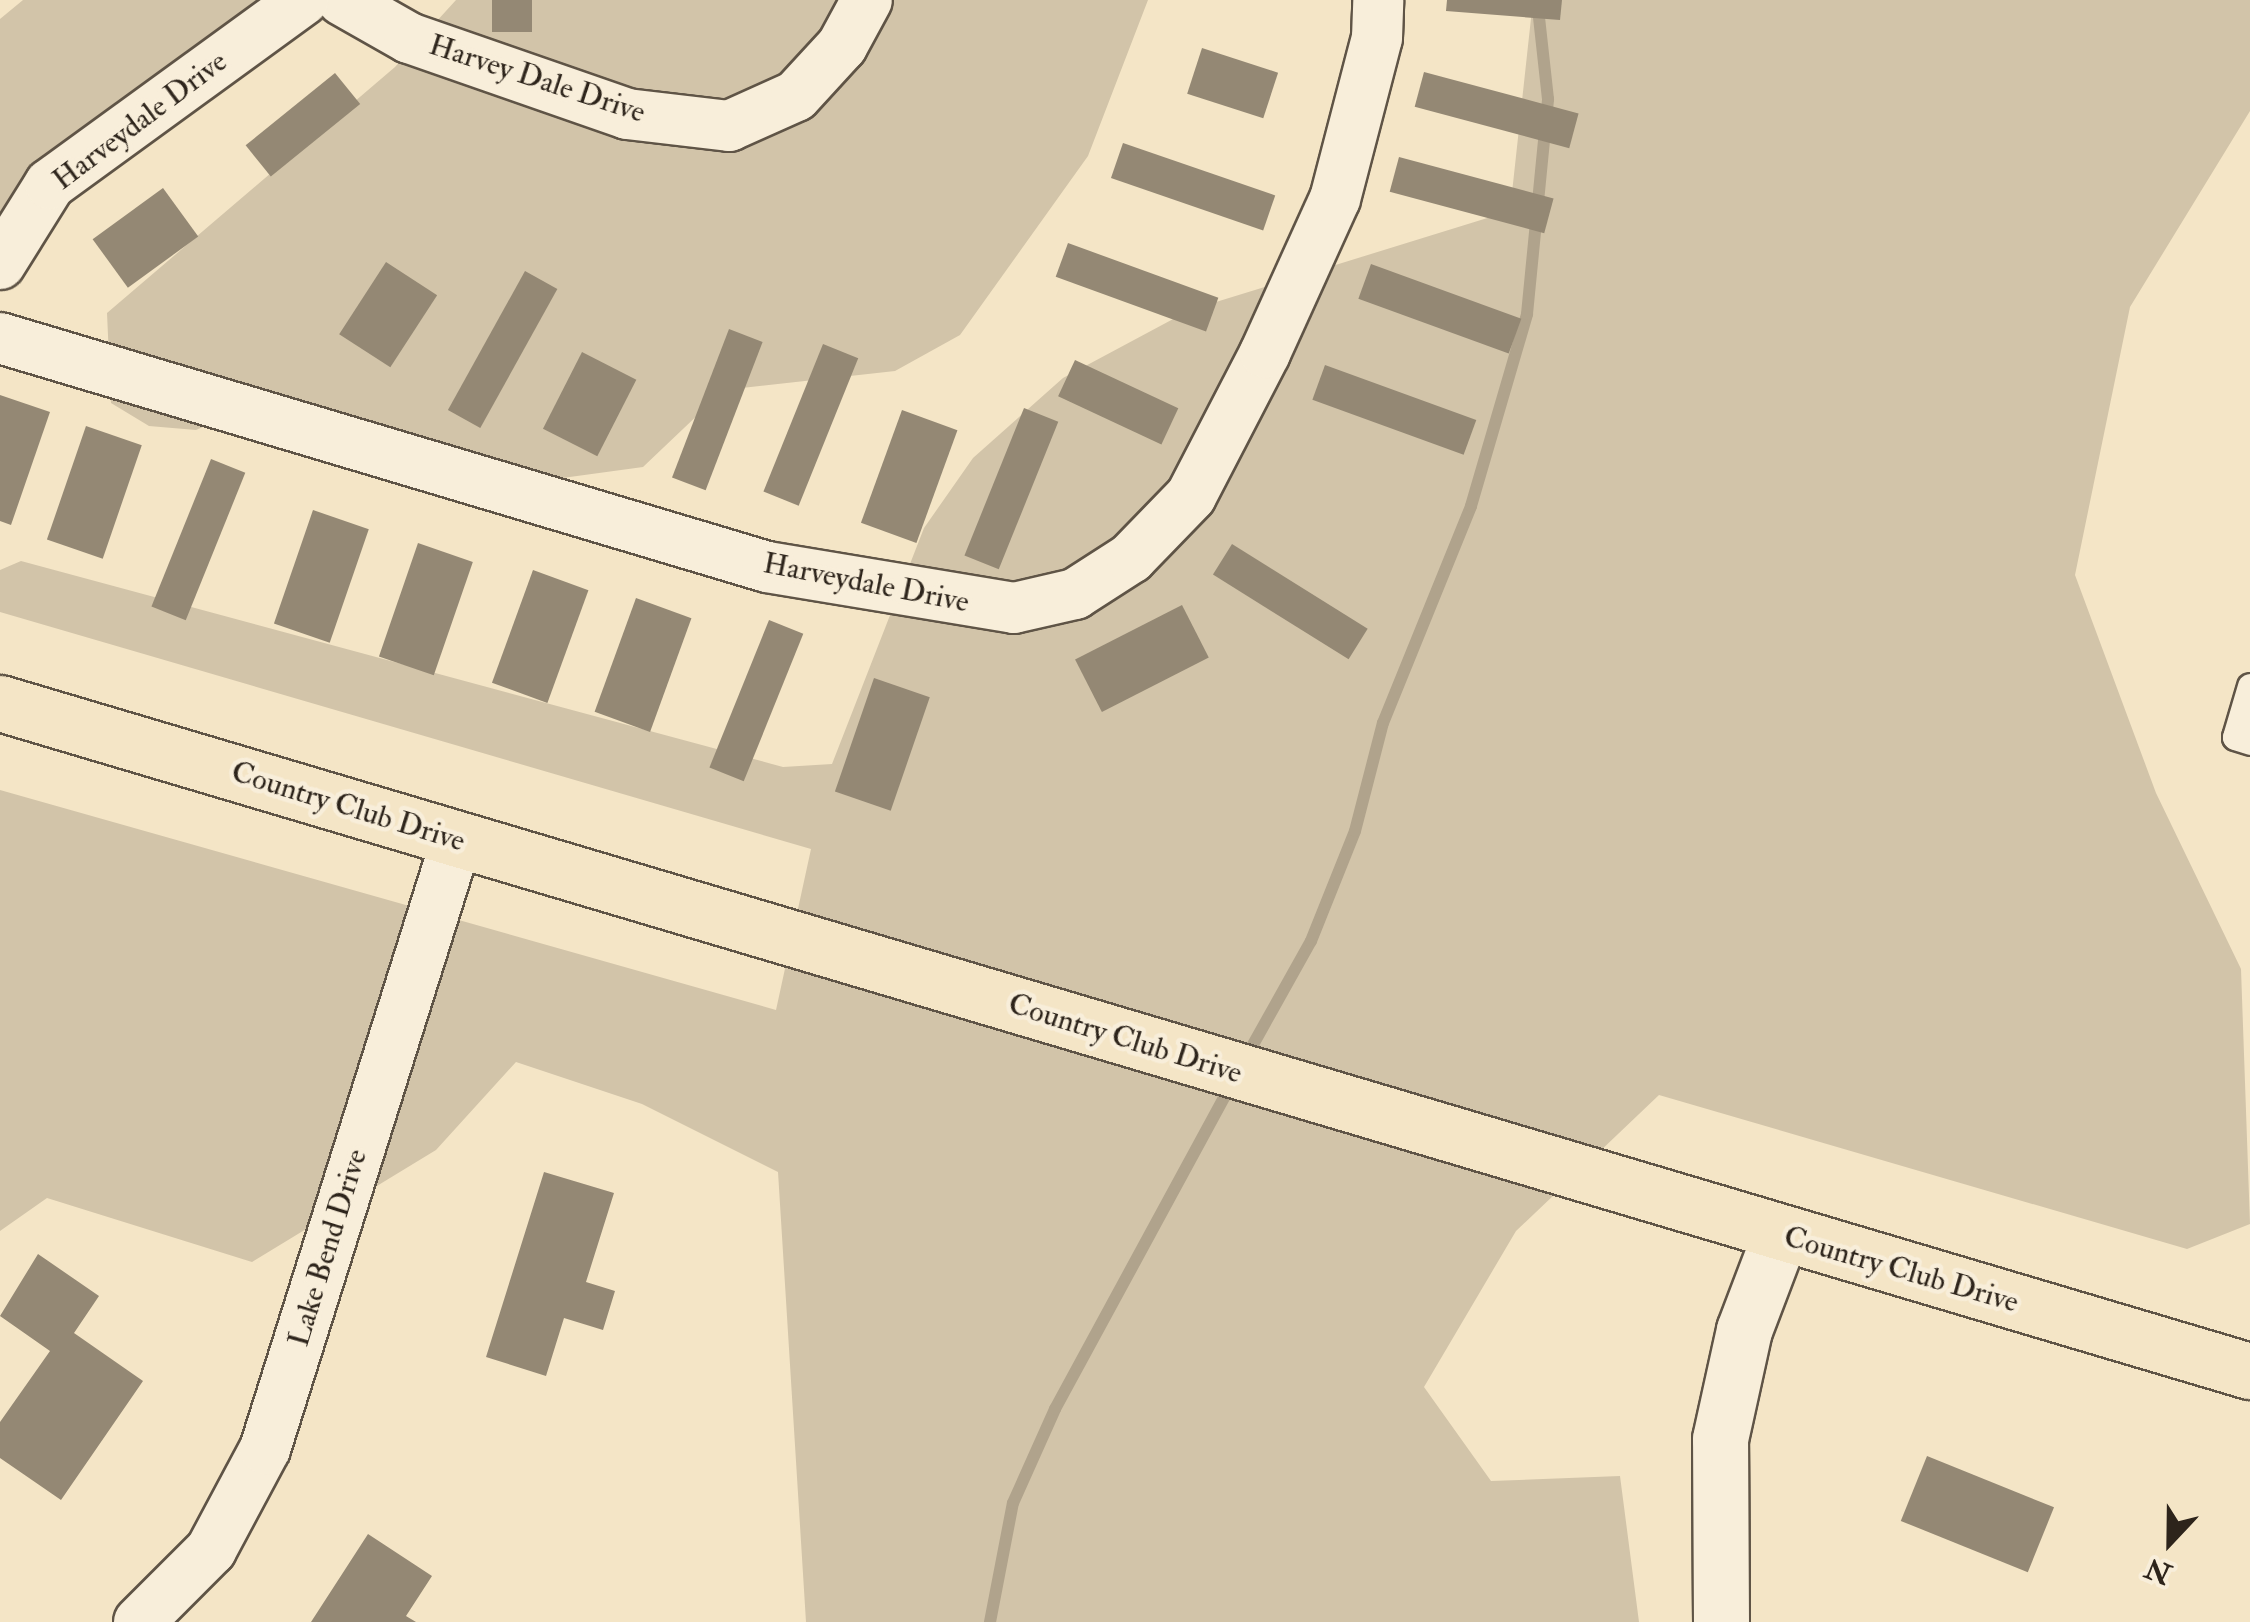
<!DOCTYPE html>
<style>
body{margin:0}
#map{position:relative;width:2250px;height:1622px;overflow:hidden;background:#f4e5c6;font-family:"IM FELL Double Pica",serif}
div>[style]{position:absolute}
.green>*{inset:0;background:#d2c4a9}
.stream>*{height:12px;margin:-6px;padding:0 6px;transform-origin:6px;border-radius:6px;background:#b0a38c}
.building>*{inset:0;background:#948874;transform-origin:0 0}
.roads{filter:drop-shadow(2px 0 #5f5446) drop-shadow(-2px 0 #5f5446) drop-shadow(0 2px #5f5446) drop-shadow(0 -2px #5f5446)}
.service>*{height:25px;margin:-12.5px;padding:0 12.5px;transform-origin:12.5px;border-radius:12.5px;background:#f8eeda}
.minor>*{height:50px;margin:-25px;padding:0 25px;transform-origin:25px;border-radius:25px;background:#f8eeda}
.tertiary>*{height:55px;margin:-27.5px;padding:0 27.5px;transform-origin:27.5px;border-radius:27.5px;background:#f8eeda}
.primary>*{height:55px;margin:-27.5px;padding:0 27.5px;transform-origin:27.5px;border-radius:27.5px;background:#f4e5c6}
span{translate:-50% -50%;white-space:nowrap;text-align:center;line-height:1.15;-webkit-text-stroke:9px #f8eeda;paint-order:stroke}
.street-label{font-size:30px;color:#2d241b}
.north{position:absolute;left:2120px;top:1492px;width:100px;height:100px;-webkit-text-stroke:8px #f8eeda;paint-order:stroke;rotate:202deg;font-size:28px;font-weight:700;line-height:40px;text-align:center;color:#2d241b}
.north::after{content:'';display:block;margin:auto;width:35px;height:45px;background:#2d241b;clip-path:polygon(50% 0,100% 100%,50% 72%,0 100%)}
</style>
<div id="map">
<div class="green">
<i style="clip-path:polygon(23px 0,278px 0,0 222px,0 19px)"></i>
<i style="clip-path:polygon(456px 0,1148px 0,1088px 156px,960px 335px,895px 371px,724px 390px,643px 467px,555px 479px,278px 393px,196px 430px,149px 426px,111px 403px,107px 313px,395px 67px)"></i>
<i style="clip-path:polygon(1533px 0,2250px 0,2250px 111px,2130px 307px,2075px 575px,2156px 793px,2241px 969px,2250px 1224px,2187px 1249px,1659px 1095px,1516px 1231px,1424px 1387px,1491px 1481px,1620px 1476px,1639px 1622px,806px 1622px,778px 1172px,642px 1104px,516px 1062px,436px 1150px,252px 1262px,47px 1198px,0 1231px,0 790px,776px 1010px,811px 849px,0 612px,0 570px,21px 561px,783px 767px,832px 764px,924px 528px,973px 458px,1063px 378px,1190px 310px,1510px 211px)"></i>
</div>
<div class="stream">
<i style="left:1245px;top:1059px;width:135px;rotate:-60.8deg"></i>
<i style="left:1311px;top:941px;width:118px;rotate:-68.2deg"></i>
<i style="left:1355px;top:831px;width:112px;rotate:-75.5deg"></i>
<i style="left:1383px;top:723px;width:234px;rotate:-67.9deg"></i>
<i style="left:1471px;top:506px;width:200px;rotate:-73.7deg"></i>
<i style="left:1527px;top:314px;width:216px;rotate:-84.4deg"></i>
<i style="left:1548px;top:99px;width:100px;rotate:-96.3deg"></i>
<i style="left:990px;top:1622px;width:121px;rotate:-79.1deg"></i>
<i style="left:1013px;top:1503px;width:103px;rotate:-65.9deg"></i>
<i style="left:1055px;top:1409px;width:373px;rotate:-61.5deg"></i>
</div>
<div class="building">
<i style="left:492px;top:0;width:40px;height:32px"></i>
<i style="clip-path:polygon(1447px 0,1562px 0,1560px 20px,1446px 11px)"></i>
<i style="left:1202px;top:48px;width:80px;height:48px;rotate:18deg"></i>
<i style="left:1424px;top:72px;width:160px;height:36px;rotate:15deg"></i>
<i style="left:335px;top:73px;width:40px;height:115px;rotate:51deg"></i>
<i style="left:1123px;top:143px;width:161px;height:37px;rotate:19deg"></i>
<i style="left:1399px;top:157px;width:160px;height:36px;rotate:15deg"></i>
<i style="left:163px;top:188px;width:60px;height:87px;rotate:54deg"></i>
<i style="left:1068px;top:243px;width:160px;height:36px;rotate:20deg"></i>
<i style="left:386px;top:262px;width:61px;height:86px;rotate:33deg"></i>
<i style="left:1371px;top:264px;width:160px;height:37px;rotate:20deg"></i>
<i style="left:525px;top:271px;width:37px;height:159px;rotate:29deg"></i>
<i style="left:729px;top:329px;width:36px;height:159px;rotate:21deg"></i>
<i style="left:823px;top:344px;width:38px;height:159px;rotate:22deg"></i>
<i style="left:582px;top:352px;width:61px;height:86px;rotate:27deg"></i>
<i style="left:1075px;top:360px;width:114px;height:40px;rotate:25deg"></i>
<i style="left:1325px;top:365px;width:161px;height:37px;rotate:20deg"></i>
<i style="clip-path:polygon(0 395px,50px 412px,11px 525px,0 521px)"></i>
<i style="left:1024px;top:408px;width:37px;height:159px;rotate:22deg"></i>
<i style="left:902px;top:410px;width:59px;height:120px;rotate:20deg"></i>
<i style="left:86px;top:426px;width:59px;height:120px;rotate:19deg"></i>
<i style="left:211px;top:459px;width:37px;height:159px;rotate:22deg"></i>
<i style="left:313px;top:510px;width:59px;height:120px;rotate:19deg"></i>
<i style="left:418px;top:543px;width:58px;height:120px;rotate:19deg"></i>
<i style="left:1232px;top:544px;width:160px;height:36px;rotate:32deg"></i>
<i style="left:533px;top:570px;width:59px;height:120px;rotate:20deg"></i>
<i style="left:636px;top:598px;width:59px;height:121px;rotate:20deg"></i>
<i style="left:1182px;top:605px;width:59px;height:120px;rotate:63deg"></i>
<i style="left:769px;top:620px;width:37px;height:159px;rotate:22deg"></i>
<i style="left:874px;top:678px;width:59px;height:120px;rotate:19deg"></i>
<i style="clip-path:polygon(544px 1172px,614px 1193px,586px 1282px,615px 1291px,603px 1330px,564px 1318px,546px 1376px,486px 1357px)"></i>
<i style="clip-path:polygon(38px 1254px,99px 1296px,74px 1333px,143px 1381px,61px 1500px,0 1458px,0 1422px,50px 1351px,0 1316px)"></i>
<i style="left:1927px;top:1456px;width:137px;height:70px;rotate:22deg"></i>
<i style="clip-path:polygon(368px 1534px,432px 1576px,406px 1616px,416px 1622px,311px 1622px)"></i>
</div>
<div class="roads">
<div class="service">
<i style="left:2250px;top:686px;width:53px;rotate:106.4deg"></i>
<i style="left:2235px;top:737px;width:16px;rotate:18deg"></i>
</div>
<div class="minor">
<i style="left:342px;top:0;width:77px;rotate:29.6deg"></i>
<i style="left:409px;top:38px;width:231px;rotate:19.2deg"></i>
<i style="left:627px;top:114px;width:103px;rotate:6.7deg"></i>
<i style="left:729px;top:126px;width:73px;rotate:-24.1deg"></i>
<i style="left:796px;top:96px;width:68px;rotate:-47.4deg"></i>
<i style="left:842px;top:46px;width:52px;rotate:-61.5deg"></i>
<i style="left:0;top:264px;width:94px;rotate:-58deg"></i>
<i style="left:50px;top:184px;width:313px;rotate:-36deg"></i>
<i style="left:0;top:338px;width:800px;rotate:16.62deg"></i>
<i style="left:767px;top:567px;width:250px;rotate:9.4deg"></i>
<i style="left:1014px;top:608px;width:63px;rotate:-12.9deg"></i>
<i style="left:1075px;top:594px;width:67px;rotate:-32.7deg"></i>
<i style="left:1131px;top:558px;width:86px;rotate:-45.9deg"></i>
<i style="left:1191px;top:496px;width:161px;rotate:-62.6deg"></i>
<i style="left:1265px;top:353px;width:169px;rotate:-65.6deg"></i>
<i style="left:1335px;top:199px;width:166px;rotate:-75.4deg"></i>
<i style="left:1377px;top:38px;width:38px;rotate:-88deg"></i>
<i style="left:139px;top:1622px;width:102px;rotate:-45deg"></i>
<i style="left:211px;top:1550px;width:115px;rotate:-61.9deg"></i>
<i style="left:265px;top:1449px;width:640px;rotate:-72.53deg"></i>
</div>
<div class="tertiary">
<i style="left:1721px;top:1622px;width:183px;rotate:-90.3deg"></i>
<i style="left:1720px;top:1439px;width:112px;rotate:-77.6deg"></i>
<i style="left:1744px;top:1330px;width:102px;rotate:-69.2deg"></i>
</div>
<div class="primary">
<i style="left:0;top:703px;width:2347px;rotate:16.54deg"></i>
</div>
</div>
<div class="street-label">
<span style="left:537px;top:79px;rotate:18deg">Harvey Dale Drive</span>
<span style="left:140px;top:121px;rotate:-37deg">Harveydale Drive</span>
<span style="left:866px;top:583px;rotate:11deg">Harveydale Drive</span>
<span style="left:348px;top:807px;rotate:17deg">Country Club Drive</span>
<span style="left:1125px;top:1039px;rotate:17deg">Country Club Drive</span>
<span style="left:328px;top:1248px;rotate:-73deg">Lake Bend Drive</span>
<span style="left:1901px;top:1270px;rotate:16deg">Country Club Drive</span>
</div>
<div class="north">N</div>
</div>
